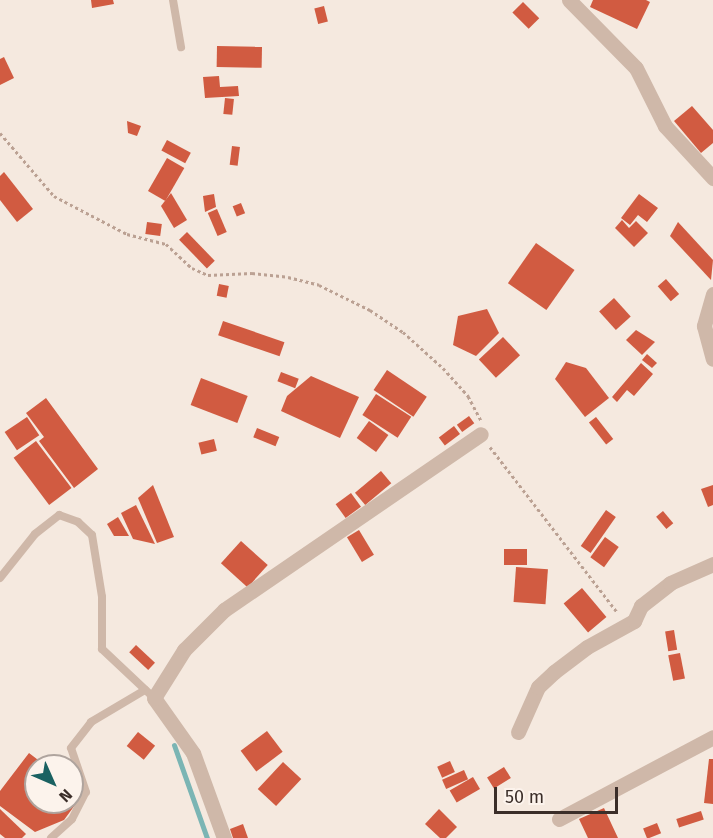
<!DOCTYPE html>
<style>
body{margin:0}
#map{position:relative;width:713px;height:838px;overflow:hidden;background:#f5e9df;font-family:"Fira Sans",sans-serif}
div>[style]{position:absolute}
.stream>*{height:5px;margin:-2.5px;padding:0 2.5px;transform-origin:2.5px;border-radius:2.5px;background:#7bb5b4}
.building>*{inset:0;background:#d15b41;transform-origin:0 0}
.path>*{height:3px;margin-top:-1.5px;transform-origin:0;background:repeating-linear-gradient(90deg,#bba193 0 3px,transparent 0 6px)}
.service>*{height:8px;margin:-4px;padding:0 4px;transform-origin:4px;border-radius:4px;background:#cfb8a9}
.minor>*{height:15px;margin:-7.5px;padding:0 7.5px;transform-origin:7.5px;border-radius:7.5px;background:#cfb8a9}
.tertiary>*{height:15px;margin:-7.5px;padding:0 7.5px;transform-origin:7.5px;border-radius:7.5px;background:#cfb8a9}
span{translate:-50% -50%;white-space:nowrap;text-align:center;line-height:1.15;-webkit-text-stroke:4.5px #fcf3ec;paint-order:stroke}
.north{position:absolute;left:24px;top:754px;width:60px;height:60px;box-sizing:border-box;background:#fcf3ec;border:2px solid #afa49e;border-radius:50%;rotate:135deg;font-size:16px;font-weight:700;line-height:24px;text-align:center;color:#3b2e29}
.north::after{content:'';display:block;margin:auto;width:21px;height:27px;background:#1a6161;clip-path:polygon(50% 0,100% 100%,50% 72%,0 100%)}
.scale{position:absolute;left:494px;top:787px;width:124px;height:27px;box-sizing:border-box;border:3px solid #3b2e29;border-top:0;padding-left:8px;font-size:18px;line-height:21px;white-space:nowrap;color:#3b2e29;-webkit-text-stroke:4px #fcf3ec;paint-order:stroke}
</style>
<div id="map">
<div class="stream">
<i style="left:174px;top:745px;width:99px;rotate:70.5deg"></i>
</div>
<div class="building">
<i style="clip-path:polygon(91px 0,113px 0,114px 4px,92px 8px)"></i>
<i style="clip-path:polygon(593px 0,646px 0,650px 2px,637px 29px,590px 7px)"></i>
<i style="left:523px;top:2px;width:23px;height:15px;rotate:45deg"></i>
<i style="left:324px;top:6px;width:16px;height:10px;rotate:76deg"></i>
<i style="left:217px;top:46px;width:45px;height:21px;rotate:1deg"></i>
<i style="clip-path:polygon(4px 57px,14px 78px,0 85px,0 59px)"></i>
<i style="clip-path:polygon(219px 76px,220px 87px,238px 86px,239px 96px,205px 98px,203px 77px)"></i>
<i style="left:225px;top:98px;width:9px;height:16px;rotate:6deg"></i>
<i style="clip-path:polygon(692px 106px,713px 130px,713px 143px,701px 153px,674px 121px)"></i>
<i style="clip-path:polygon(127px 121px,141px 126px,137px 136px,128px 133px)"></i>
<i style="left:167px;top:140px;width:27px;height:12px;rotate:28deg"></i>
<i style="left:232px;top:146px;width:8px;height:19px;rotate:7deg"></i>
<i style="left:167px;top:158px;width:20px;height:38px;rotate:30deg"></i>
<i style="clip-path:polygon(4px 172px,33px 209px,17px 222px,0 200px,0 176px)"></i>
<i style="clip-path:polygon(171px 193px,187px 220px,174px 228px,161px 206px)"></i>
<i style="clip-path:polygon(214px 194px,216px 207px,205px 212px,203px 196px)"></i>
<i style="clip-path:polygon(639px 194px,658px 208px,647px 222px,638px 215px,630px 225px,621px 218px)"></i>
<i style="left:241px;top:203px;width:11px;height:9px;rotate:68deg"></i>
<i style="left:217px;top:209px;width:25px;height:10px;rotate:67deg"></i>
<i style="clip-path:polygon(622px 220px,629px 228px,636px 221px,648px 233px,634px 247px,615px 228px)"></i>
<i style="left:147px;top:222px;width:15px;height:12px;rotate:8deg"></i>
<i style="clip-path:polygon(678px 222px,713px 260px,711px 280px,670px 236px)"></i>
<i style="left:187px;top:232px;width:40px;height:11px;rotate:46deg"></i>
<i style="left:536px;top:243px;width:47px;height:49px;rotate:35deg"></i>
<i style="left:666px;top:279px;width:20px;height:11px;rotate:49deg"></i>
<i style="left:219px;top:284px;width:10px;height:12px;rotate:11deg"></i>
<i style="left:614px;top:298px;width:25px;height:20px;rotate:48deg"></i>
<i style="clip-path:polygon(487px 309px,499px 333px,476px 356px,453px 345px,458px 316px)"></i>
<i style="left:223px;top:321px;width:65px;height:15px;rotate:19deg"></i>
<i style="clip-path:polygon(636px 330px,655px 342px,642px 355px,626px 340px)"></i>
<i style="left:503px;top:337px;width:25px;height:33px;rotate:47deg"></i>
<i style="clip-path:polygon(647px 354px,657px 363px,652px 368px,642px 360px)"></i>
<i style="clip-path:polygon(566px 362px,586px 368px,609px 398px,585px 417px,555px 379px)"></i>
<i style="clip-path:polygon(641px 363px,653px 374px,634px 396px,627px 390px,617px 402px,612px 397px)"></i>
<i style="left:387px;top:370px;width:48px;height:24px;rotate:34deg"></i>
<i style="left:281px;top:372px;width:19px;height:10px;rotate:21deg"></i>
<i style="clip-path:polygon(311px 376px,359px 397px,340px 438px,281px 411px,287px 396px)"></i>
<i style="left:201px;top:378px;width:50px;height:29px;rotate:21deg"></i>
<i style="left:376px;top:394px;width:42px;height:25px;rotate:33deg"></i>
<i style="clip-path:polygon(46px 398px,98px 469px,74px 488px,39px 441px,44px 437px,26px 413px)"></i>
<i style="left:469px;top:416px;width:9px;height:15px;rotate:54deg"></i>
<i style="left:27px;top:417px;width:22px;height:27px;rotate:56deg"></i>
<i style="left:596px;top:417px;width:28px;height:9px;rotate:52deg"></i>
<i style="left:369px;top:421px;width:24px;height:21px;rotate:36deg"></i>
<i style="left:454px;top:426px;width:10px;height:19px;rotate:53deg"></i>
<i style="left:257px;top:428px;width:24px;height:10px;rotate:22deg"></i>
<i style="left:214px;top:439px;width:12px;height:16px;rotate:76deg"></i>
<i style="left:36px;top:441px;width:59px;height:28px;rotate:53deg"></i>
<i style="left:381px;top:471px;width:16px;height:34px;rotate:50deg"></i>
<i style="clip-path:polygon(153px 485px,174px 537px,157px 543px,138px 498px)"></i>
<i style="clip-path:polygon(713px 485px,713px 505px,708px 507px,701px 489px)"></i>
<i style="left:351px;top:493px;width:17px;height:19px;rotate:54deg"></i>
<i style="clip-path:polygon(136px 505px,155px 544px,133px 539px,121px 513px)"></i>
<i style="left:606px;top:510px;width:12px;height:44px;rotate:35deg"></i>
<i style="left:663px;top:511px;width:16px;height:9px;rotate:50deg"></i>
<i style="clip-path:polygon(118px 517px,129px 536px,114px 536px,107px 524px)"></i>
<i style="left:359px;top:530px;width:29px;height:14px;rotate:59deg"></i>
<i style="left:605px;top:537px;width:17px;height:25px;rotate:36deg"></i>
<i style="left:241px;top:541px;width:36px;height:30px;rotate:42deg"></i>
<i style="left:504px;top:549px;width:23px;height:16px"></i>
<i style="left:516px;top:567px;width:32px;height:35px;rotate:4deg"></i>
<i style="left:582px;top:588px;width:38px;height:24px;rotate:50deg"></i>
<i style="left:674px;top:630px;width:20px;height:9px;rotate:81deg"></i>
<i style="left:136px;top:645px;width:26px;height:10px;rotate:43deg"></i>
<i style="left:680px;top:653px;width:26px;height:12px;rotate:79deg"></i>
<i style="left:267px;top:731px;width:26px;height:33px;rotate:53deg"></i>
<i style="left:138px;top:732px;width:22px;height:18px;rotate:39deg"></i>
<i style="clip-path:polygon(29px 753px,46px 766px,36px 766px,36px 802px,72px 802px,72px 785px,83px 794px,64px 820px,35px 832px,0 806px,0 791px)"></i>
<i style="clip-path:polygon(709px 759px,713px 759px,713px 804px,704px 803px)"></i>
<i style="left:450px;top:761px;width:12px;height:14px;rotate:66deg"></i>
<i style="left:283px;top:762px;width:25px;height:37px;rotate:43deg"></i>
<i style="left:504px;top:767px;width:13px;height:20px;rotate:58deg"></i>
<i style="left:464px;top:770px;width:10px;height:24px;rotate:66deg"></i>
<i style="left:473px;top:777px;width:14px;height:27px;rotate:60deg"></i>
<i style="clip-path:polygon(604px 808px,618px 838px,588px 838px,579px 819px)"></i>
<i style="clip-path:polygon(0 809px,26px 834px,22px 838px,5px 838px,0 834px)"></i>
<i style="clip-path:polygon(439px 809px,457px 827px,446px 838px,440px 838px,425px 824px)"></i>
<i style="left:701px;top:811px;width:9px;height:26px;rotate:72deg"></i>
<i style="left:657px;top:823px;width:11px;height:15px;rotate:68deg"></i>
<i style="clip-path:polygon(243px 824px,248px 838px,233px 838px,230px 829px)"></i>
</div>
<div class="path">
<i style="left:0;top:133px;width:83px;rotate:49.4deg"></i>
<i style="left:54px;top:196px;width:82px;rotate:27.5deg"></i>
<i style="left:127px;top:234px;width:40px;rotate:14.4deg"></i>
<i style="left:166px;top:244px;width:35px;rotate:43deg"></i>
<i style="left:192px;top:268px;width:17px;rotate:24deg"></i>
<i style="left:208px;top:275px;width:44px;rotate:-2.6deg"></i>
<i style="left:252px;top:273px;width:36px;rotate:6deg"></i>
<i style="left:288px;top:277px;width:32px;rotate:14deg"></i>
<i style="left:319px;top:285px;width:57px;rotate:26.1deg"></i>
<i style="left:370px;top:310px;width:40px;rotate:34deg"></i>
<i style="left:403px;top:332px;width:54px;rotate:42deg"></i>
<i style="left:443px;top:368px;width:38px;rotate:48deg"></i>
<i style="left:468px;top:396px;width:27px;rotate:62deg"></i>
<i style="left:490px;top:447px;width:208px;rotate:52.4deg"></i>
</div>
<div class="service">
<i style="left:173px;top:0;width:48px;rotate:80.3deg"></i>
<i style="left:0;top:578px;width:56px;rotate:-51.5deg"></i>
<i style="left:35px;top:534px;width:31px;rotate:-38deg"></i>
<i style="left:59px;top:515px;width:20px;rotate:20deg"></i>
<i style="left:78px;top:522px;width:19px;rotate:43deg"></i>
<i style="left:92px;top:535px;width:63px;rotate:80.8deg"></i>
<i style="left:102px;top:597px;width:52px;rotate:90deg"></i>
<i style="left:102px;top:649px;width:71px;rotate:43.3deg"></i>
<i style="left:51px;top:838px;width:28px;rotate:-42deg"></i>
<i style="left:72px;top:819px;width:30px;rotate:-63deg"></i>
<i style="left:86px;top:792px;width:46px;rotate:-108.8deg"></i>
<i style="left:71px;top:748px;width:33px;rotate:-52deg"></i>
<i style="left:91px;top:722px;width:63px;rotate:-30.7deg"></i>
</div>
<div class="minor">
<i style="left:569px;top:0;width:95px;rotate:45.4deg"></i>
<i style="left:636px;top:68px;width:65px;rotate:63.4deg"></i>
<i style="left:665px;top:126px;width:71px;rotate:47.3deg"></i>
<i style="left:518px;top:732px;width:49px;rotate:-66deg"></i>
<i style="left:538px;top:687px;width:22px;rotate:-43deg"></i>
<i style="left:554px;top:672px;width:41px;rotate:-37.1deg"></i>
<i style="left:587px;top:647px;width:54px;rotate:-29deg"></i>
<i style="left:634px;top:621px;width:17px;rotate:-65deg"></i>
<i style="left:641px;top:606px;width:37px;rotate:-38deg"></i>
<i style="left:670px;top:583px;width:47px;rotate:-23.8deg"></i>
<i style="left:559px;top:819px;width:174px;rotate:-28deg"></i>
<i style="left:224px;top:838px;width:90px;rotate:-110deg"></i>
<i style="left:193px;top:753px;width:67px;rotate:-125.3deg"></i>
<i style="left:154px;top:698px;width:57px;rotate:-58deg"></i>
<i style="left:184px;top:650px;width:57px;rotate:-45deg"></i>
<i style="left:224px;top:610px;width:311px;rotate:-34.4deg"></i>
</div>
<div class="tertiary">
<i style="left:713px;top:294px;width:33px;rotate:106deg"></i>
<i style="left:704px;top:326px;width:34px;rotate:75deg"></i>
</div>
<div class="north">N</div>
<div class="scale">50 m</div>
</div>
